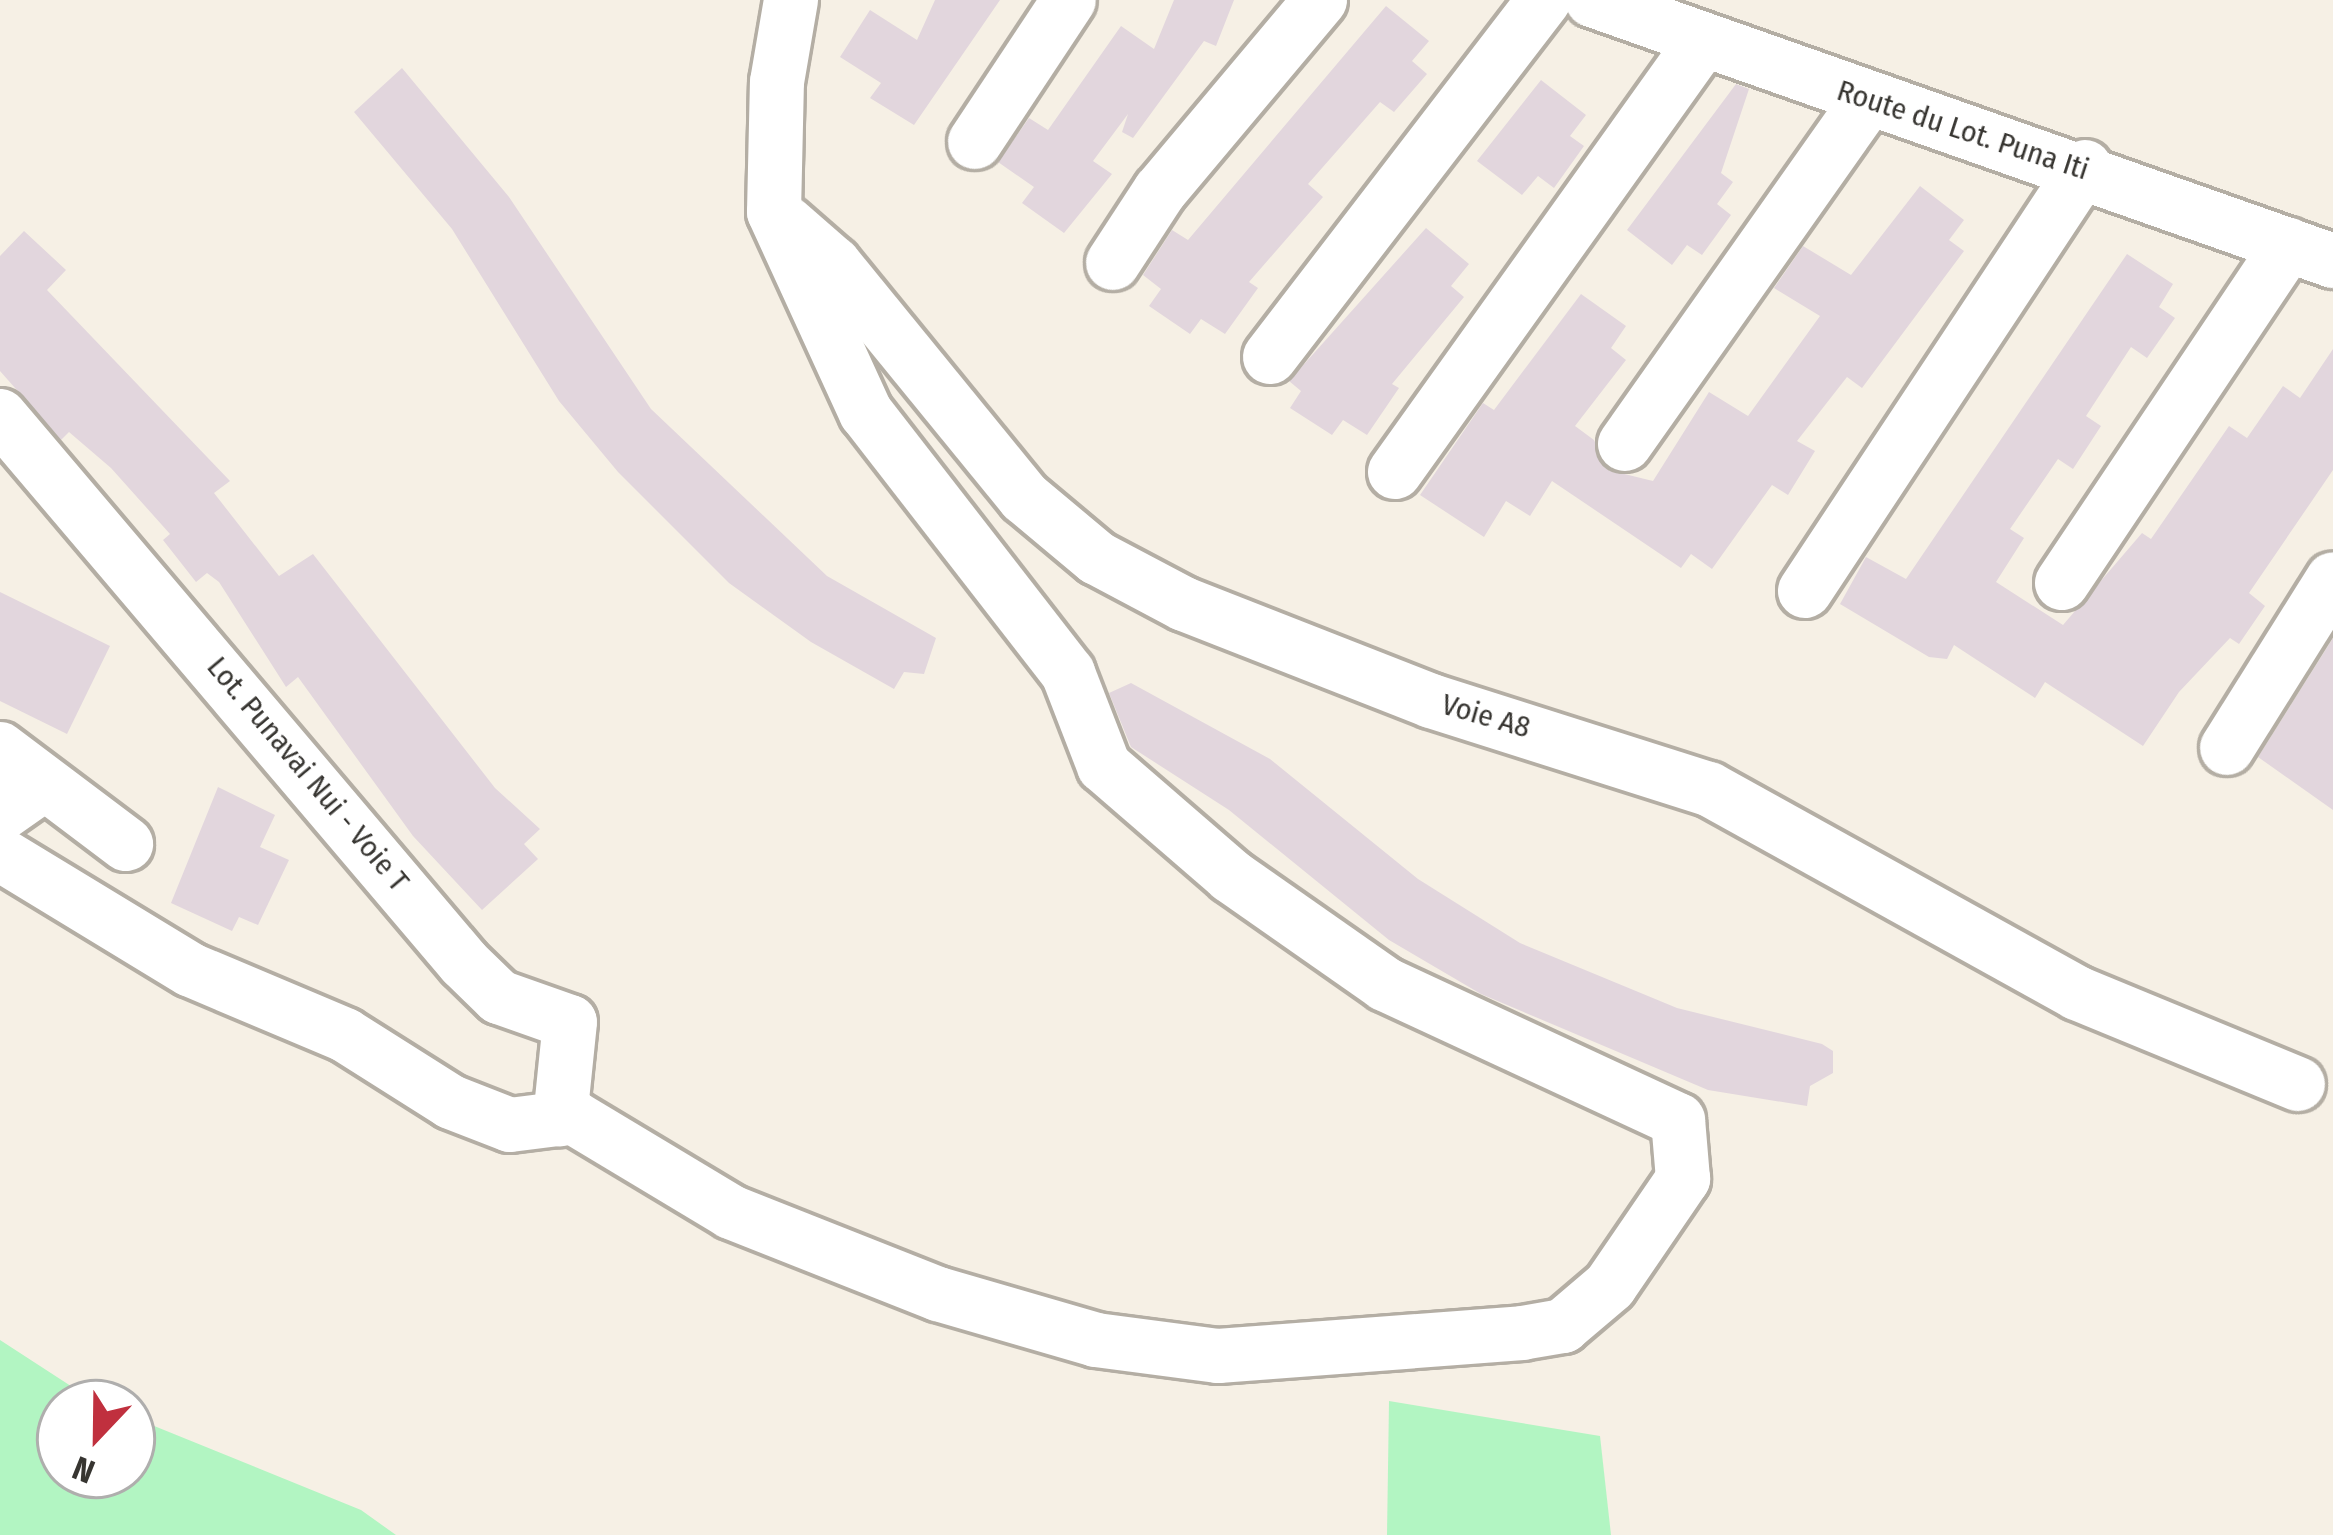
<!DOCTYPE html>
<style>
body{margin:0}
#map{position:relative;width:2333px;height:1535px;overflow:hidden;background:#f6f0e5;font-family:"Fira Sans Condensed",sans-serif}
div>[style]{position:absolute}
.green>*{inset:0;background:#b2f5c2}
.building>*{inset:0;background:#e2d6dd}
.roads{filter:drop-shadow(3px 0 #b4aea4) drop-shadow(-3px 0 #b4aea4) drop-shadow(0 3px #b4aea4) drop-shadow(0 -3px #b4aea4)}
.street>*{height:54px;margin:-27px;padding:0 27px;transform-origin:27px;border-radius:27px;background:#fff}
span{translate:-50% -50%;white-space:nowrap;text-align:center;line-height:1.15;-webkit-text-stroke:12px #fff;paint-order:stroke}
.street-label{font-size:30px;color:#373531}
.north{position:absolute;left:36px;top:1379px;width:120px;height:120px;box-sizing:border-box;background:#fff;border:3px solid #afaead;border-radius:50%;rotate:202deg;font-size:33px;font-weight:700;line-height:48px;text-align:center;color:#373531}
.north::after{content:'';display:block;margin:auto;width:42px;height:54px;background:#c0303e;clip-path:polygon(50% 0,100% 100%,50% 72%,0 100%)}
</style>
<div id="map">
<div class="green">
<i style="clip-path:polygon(0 1340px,97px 1403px,60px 1403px,60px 1475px,132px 1475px,132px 1417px,361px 1510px,396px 1535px,0 1535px)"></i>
<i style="clip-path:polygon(1389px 1401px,1600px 1436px,1611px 1535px,1387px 1535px)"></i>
</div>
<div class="building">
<i style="clip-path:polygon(935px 0,1000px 0,914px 125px,870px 98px,881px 83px,840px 57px,870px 10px,917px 40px)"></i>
<i style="clip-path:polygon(1174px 0,1234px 0,1216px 46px,1204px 41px,1133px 138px,1122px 132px,1128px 114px,1093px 161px,1112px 174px,1064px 233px,1022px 203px,1034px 187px,998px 162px,1029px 118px,1048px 130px,1121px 26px,1154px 49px)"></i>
<i style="clip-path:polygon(1386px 6px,1429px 41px,1412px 61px,1427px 74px,1394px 112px,1380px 102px,1308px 184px,1323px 197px,1249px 282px,1258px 288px,1225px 334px,1201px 319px,1190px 334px,1149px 306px,1161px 289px,1143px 275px,1172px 230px,1188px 240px)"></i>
<i style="clip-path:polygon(402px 68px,509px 197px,651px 409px,827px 576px,936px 638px,924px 674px,904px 672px,894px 689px,811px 642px,729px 583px,618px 472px,559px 401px,452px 229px,354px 112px)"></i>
<i style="clip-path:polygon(1541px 80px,1586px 115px,1570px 136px,1584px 146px,1554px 188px,1538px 176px,1522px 195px,1477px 161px)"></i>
<i style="clip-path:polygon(1736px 84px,1749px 89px,1721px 173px,1733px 182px,1717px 204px,1731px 215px,1702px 255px,1687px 245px,1672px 265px,1627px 230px)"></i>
<i style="clip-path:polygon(1920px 186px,1964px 220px,1949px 240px,1964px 251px,1862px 388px,1847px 377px,1797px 441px,1815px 451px,1788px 495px,1772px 485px,1712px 569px,1691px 554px,1681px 568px,1552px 481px,1530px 516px,1506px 501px,1484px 537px,1420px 495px,1483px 403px,1494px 410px,1581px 294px,1626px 326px,1611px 348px,1626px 360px,1575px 426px,1594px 440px,1608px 470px,1653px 481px,1709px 392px,1748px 416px,1820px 316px,1774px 288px,1803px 246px,1851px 275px)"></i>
<i style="clip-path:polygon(1426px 228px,1469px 264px,1451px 286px,1464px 297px,1392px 384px,1399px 388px,1367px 435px,1343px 420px,1332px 435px,1290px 408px,1301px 391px,1289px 381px)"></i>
<i style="clip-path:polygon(24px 231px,66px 270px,47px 290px,230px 481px,214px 493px,279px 576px,313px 554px,495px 788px,540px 829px,524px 844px,538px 859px,482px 910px,413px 836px,298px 677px,286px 687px,219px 582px,207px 573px,196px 582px,163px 540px,170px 534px,111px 468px,69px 432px,61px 440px,0 371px,0 256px)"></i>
<i style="clip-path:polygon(2127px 254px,2173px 284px,2159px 307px,2175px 318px,2147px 358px,2131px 347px,2086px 416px,2101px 426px,2073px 469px,2058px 459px,2010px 529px,2024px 538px,1996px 582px,2063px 625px,2142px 533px,2151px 539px,2229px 426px,2247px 438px,2283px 386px,2300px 398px,2333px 349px,2333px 470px,2249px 593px,2265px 606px,2239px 644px,2230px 638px,2179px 692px,2143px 746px,2045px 682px,2035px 698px,1954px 645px,1947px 659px,1929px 657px,1840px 604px,1866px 557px,1906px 579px)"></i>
<i style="clip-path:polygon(0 592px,110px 646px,67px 734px,0 701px)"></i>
<i style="clip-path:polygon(2333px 638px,2333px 810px,2258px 757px)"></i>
<i style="clip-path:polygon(1131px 683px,1270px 759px,1418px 879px,1520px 943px,1677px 1008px,1822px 1044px,1833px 1051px,1833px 1073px,1810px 1086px,1807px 1106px,1708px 1090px,1481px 994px,1389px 940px,1229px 810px,1131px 747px,1109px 693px)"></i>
<i style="clip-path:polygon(218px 787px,275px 815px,260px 847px,289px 860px,258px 925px,239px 917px,232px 931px,171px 903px)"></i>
</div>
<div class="roads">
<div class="street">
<i style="left:1592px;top:0;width:786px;rotate:19.4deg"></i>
<i style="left:975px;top:142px;width:170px;rotate:-56.5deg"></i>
<i style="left:787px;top:223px;width:62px;rotate:41.1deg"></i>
<i style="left:834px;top:264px;width:301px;rotate:50.8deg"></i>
<i style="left:1024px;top:497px;width:95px;rotate:39.9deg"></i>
<i style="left:1097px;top:558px;width:98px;rotate:27.9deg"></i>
<i style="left:1184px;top:604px;width:265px;rotate:21.4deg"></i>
<i style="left:1431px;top:701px;width:292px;rotate:17.6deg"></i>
<i style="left:1709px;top:789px;width:421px;rotate:29deg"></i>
<i style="left:2077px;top:993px;width:239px;rotate:22.4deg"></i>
<i style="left:1113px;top:263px;width:86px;rotate:-56.9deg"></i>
<i style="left:1160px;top:191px;width:249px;rotate:-50deg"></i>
<i style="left:1270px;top:357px;width:450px;rotate:-52.5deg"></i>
<i style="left:0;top:416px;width:717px;rotate:49.69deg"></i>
<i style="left:464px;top:963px;width:49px;rotate:44.2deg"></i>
<i style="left:499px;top:997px;width:75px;rotate:19.4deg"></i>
<i style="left:570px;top:1022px;width:98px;rotate:95.9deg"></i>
<i style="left:1625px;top:444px;width:422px;rotate:-54.8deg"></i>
<i style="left:1395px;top:472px;width:528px;rotate:-54.47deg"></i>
<i style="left:2062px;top:583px;width:407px;rotate:-56.2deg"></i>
<i style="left:1805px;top:591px;width:508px;rotate:-56.56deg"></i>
<i style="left:2227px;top:748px;width:199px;rotate:-57.9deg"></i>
<i style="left:0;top:749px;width:158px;rotate:37deg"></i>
<i style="left:0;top:815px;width:54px;rotate:-35.2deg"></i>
<i style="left:0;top:854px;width:223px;rotate:31.3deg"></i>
<i style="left:191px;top:970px;width:167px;rotate:22.9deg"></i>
<i style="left:345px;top:1035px;width:125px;rotate:32.3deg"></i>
<i style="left:451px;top:1102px;width:63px;rotate:21.3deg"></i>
<i style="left:510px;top:1125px;width:64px;rotate:-7.2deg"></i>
<i style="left:573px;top:1117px;width:184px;rotate:31deg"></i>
<i style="left:731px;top:1212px;width:223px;rotate:21.6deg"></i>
<i style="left:938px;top:1294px;width:165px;rotate:16.2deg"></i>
<i style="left:1096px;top:1340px;width:123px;rotate:7.5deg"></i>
<i style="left:1218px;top:1356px;width:305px;rotate:-4.3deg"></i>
<i style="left:1522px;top:1333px;width:42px;rotate:-9.7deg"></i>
<i style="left:1563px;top:1326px;width:62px;rotate:-40.4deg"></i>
<i style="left:1610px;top:1286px;width:130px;rotate:-55.7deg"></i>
<i style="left:1683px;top:1179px;width:59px;rotate:-94.8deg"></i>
<i style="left:1678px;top:1120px;width:323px;rotate:-155.1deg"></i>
<i style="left:1385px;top:984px;width:188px;rotate:-145deg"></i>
<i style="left:1231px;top:876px;width:168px;rotate:-139.1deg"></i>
<i style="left:1104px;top:766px;width:100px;rotate:-111.2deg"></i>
<i style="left:1068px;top:673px;width:329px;rotate:-127.8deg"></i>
<i style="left:866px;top:413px;width:221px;rotate:-114.6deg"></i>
<i style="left:774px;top:212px;width:130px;rotate:-88.7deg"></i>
<i style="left:777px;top:82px;width:83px;rotate:-80.3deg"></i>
</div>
</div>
<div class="street-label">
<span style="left:1963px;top:130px;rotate:18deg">Route du Lot. Puna Iti</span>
<span style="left:1486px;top:716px;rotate:16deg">Voie A8</span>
<span style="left:308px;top:774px;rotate:50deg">Lot. Punavai Nui - Voie T</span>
</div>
<div class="north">N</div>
</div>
